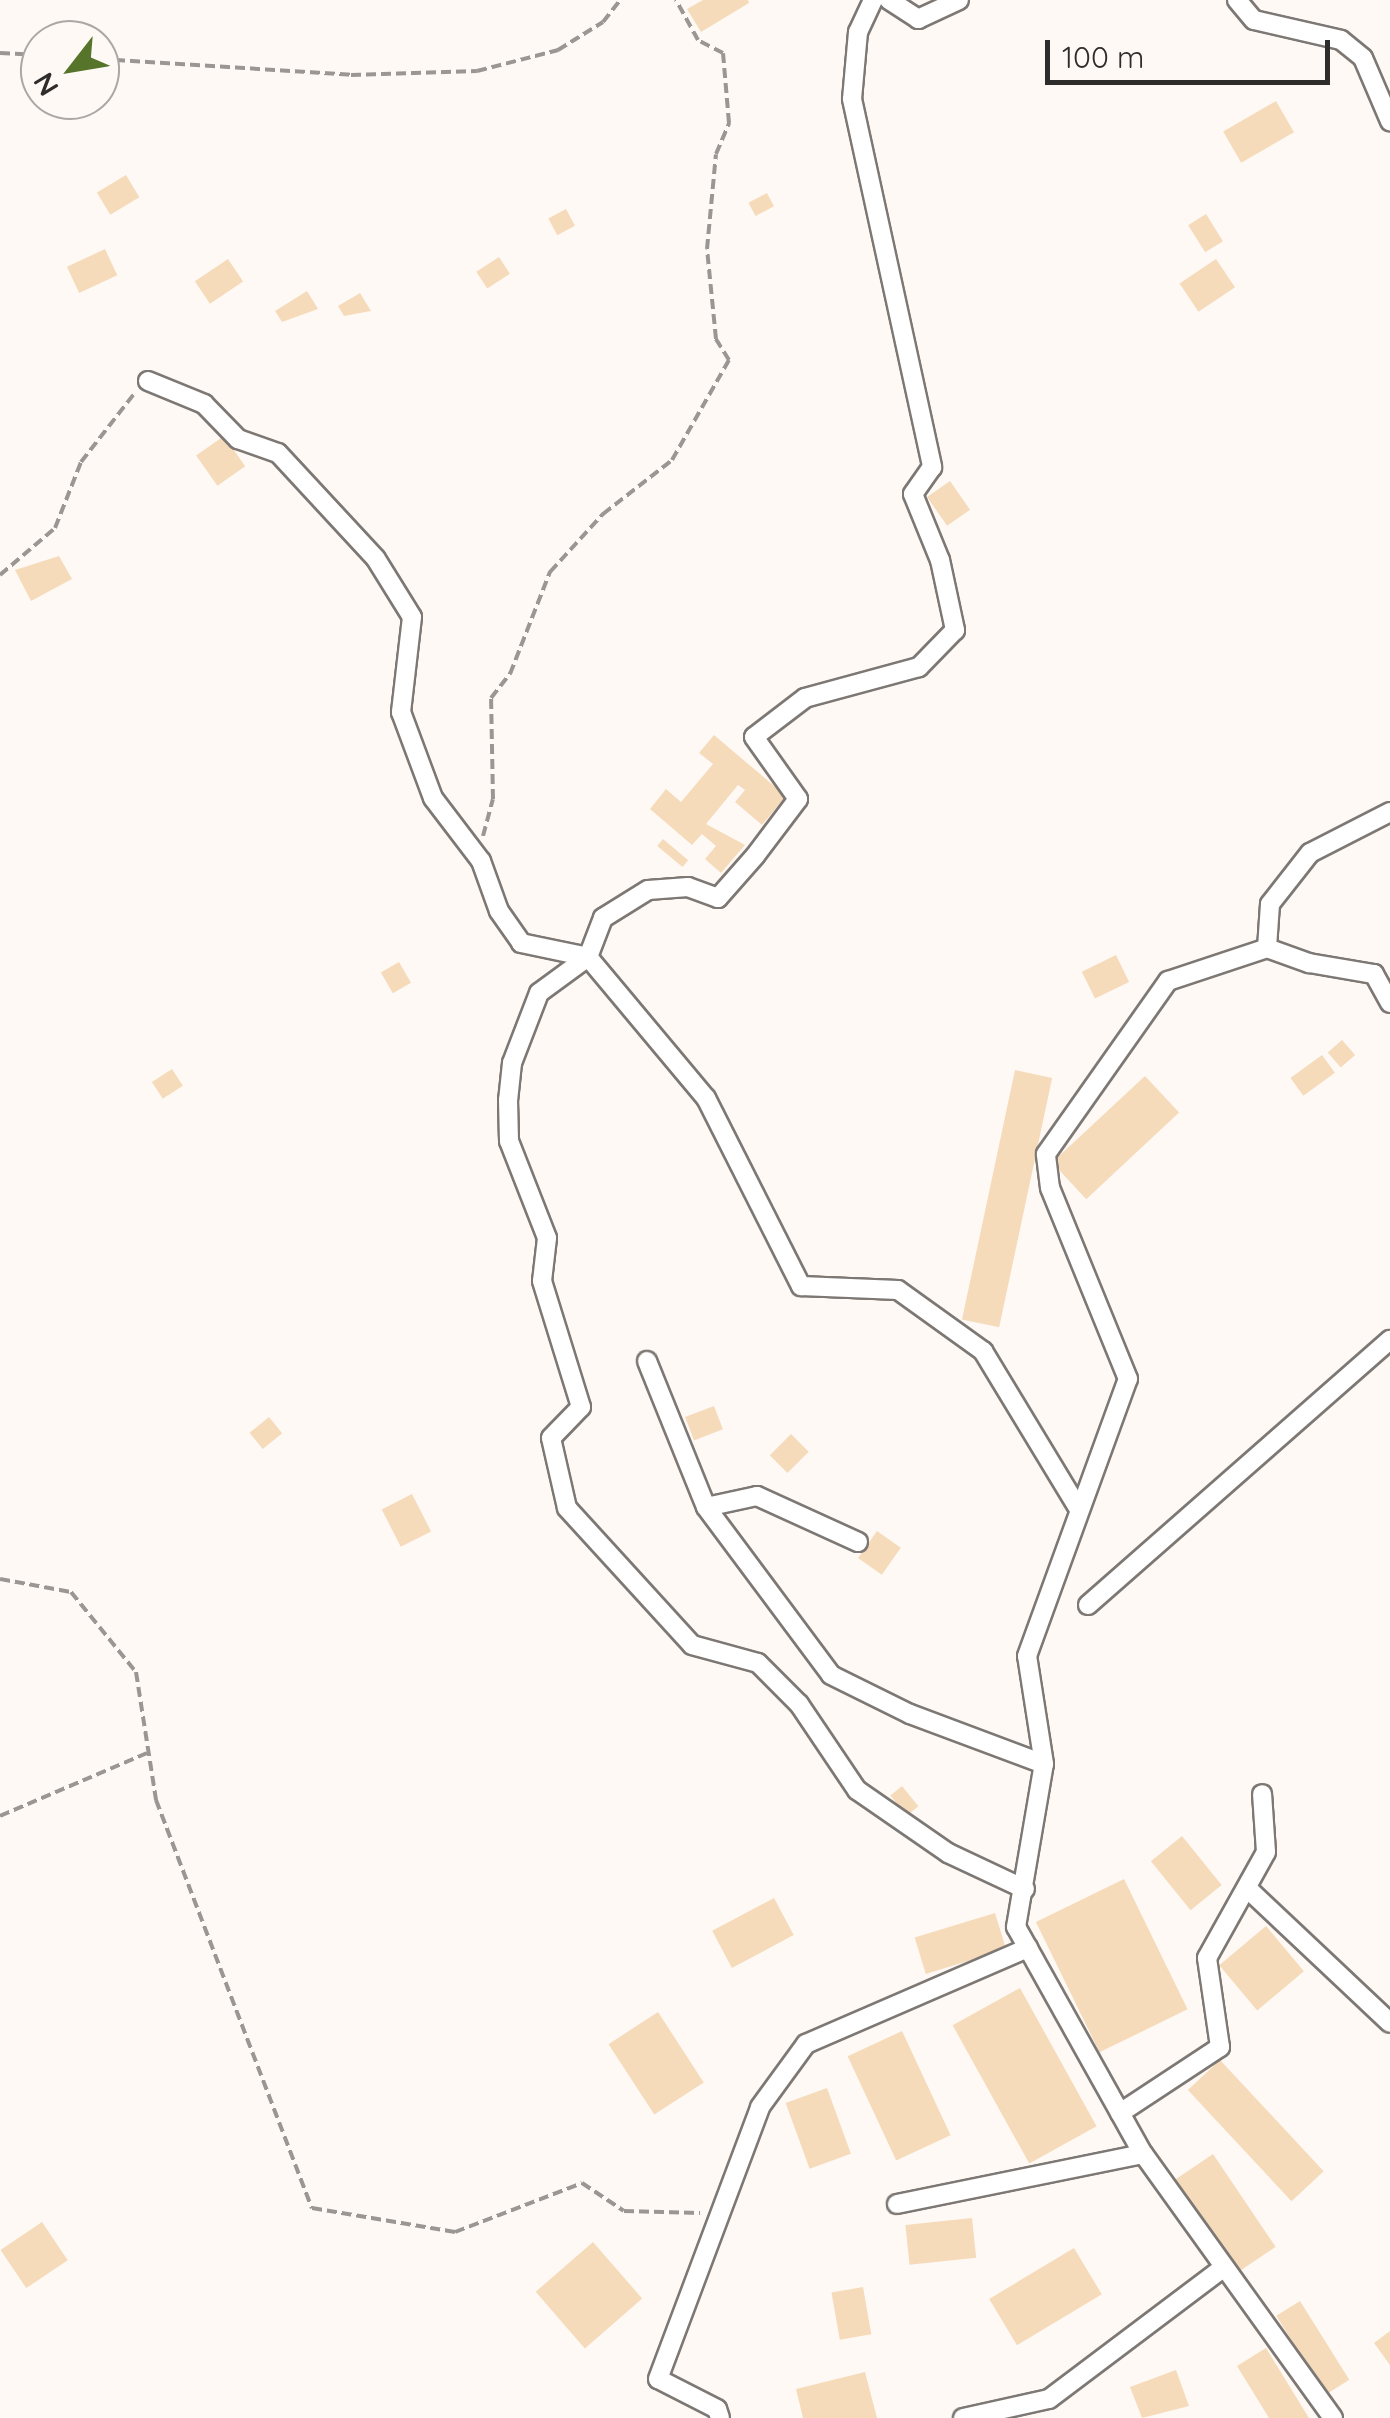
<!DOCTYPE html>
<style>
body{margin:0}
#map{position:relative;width:1390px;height:2418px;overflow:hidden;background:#fef9f5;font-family:Quicksand,sans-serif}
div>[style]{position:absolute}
.building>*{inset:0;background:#f6dbbb;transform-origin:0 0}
.path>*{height:4px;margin-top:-2px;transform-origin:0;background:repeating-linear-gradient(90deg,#999693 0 10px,transparent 0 15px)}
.roads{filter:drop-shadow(2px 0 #7d7874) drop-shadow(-2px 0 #7d7874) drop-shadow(0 2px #7d7874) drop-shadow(0 -2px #7d7874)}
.street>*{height:18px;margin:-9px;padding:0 9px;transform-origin:9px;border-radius:9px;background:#fff}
span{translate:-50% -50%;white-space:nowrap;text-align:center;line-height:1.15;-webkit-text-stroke:8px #fef9f5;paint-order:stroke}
.north{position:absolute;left:20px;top:20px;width:100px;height:100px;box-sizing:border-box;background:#fef9f5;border:2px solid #aba7a4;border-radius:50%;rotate:239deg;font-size:28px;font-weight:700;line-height:40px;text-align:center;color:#2e2d2b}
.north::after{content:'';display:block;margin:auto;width:35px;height:45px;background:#56742a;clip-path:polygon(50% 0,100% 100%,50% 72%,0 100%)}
.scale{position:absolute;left:1045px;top:40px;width:285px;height:45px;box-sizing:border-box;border:5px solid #2e2d2b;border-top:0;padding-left:12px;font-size:30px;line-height:35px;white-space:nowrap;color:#2e2d2b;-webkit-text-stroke:8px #fef9f5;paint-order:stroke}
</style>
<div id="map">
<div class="building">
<i style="clip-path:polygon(703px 0,748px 0,749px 3px,701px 32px,687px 9px)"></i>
<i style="left:1276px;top:101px;width:36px;height:61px;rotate:60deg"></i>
<i style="left:126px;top:175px;width:26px;height:34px;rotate:59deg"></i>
<i style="left:767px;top:193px;width:15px;height:21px;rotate:62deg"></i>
<i style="left:566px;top:209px;width:19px;height:20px;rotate:62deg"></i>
<i style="left:1206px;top:214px;width:32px;height:21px;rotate:58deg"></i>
<i style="left:105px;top:249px;width:29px;height:42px;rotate:65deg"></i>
<i style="left:499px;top:257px;width:20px;height:27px;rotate:57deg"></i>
<i style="left:228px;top:259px;width:27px;height:40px;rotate:56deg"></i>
<i style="left:1216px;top:259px;width:34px;height:44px;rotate:56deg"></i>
<i style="clip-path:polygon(307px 291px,318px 309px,282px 322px,275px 311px)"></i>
<i style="clip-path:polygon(360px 293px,371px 311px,344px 316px,338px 306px)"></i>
<i style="left:224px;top:436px;width:37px;height:34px;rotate:55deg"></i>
<i style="left:950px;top:481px;width:35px;height:28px;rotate:55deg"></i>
<i style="clip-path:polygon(59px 556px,72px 579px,31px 601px,15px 570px)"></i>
<i style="clip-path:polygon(714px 735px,786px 796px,762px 825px,735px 802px,745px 790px,738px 785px,706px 824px,745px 845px,721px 873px,705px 859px,716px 846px,702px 834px,692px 845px,650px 809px,666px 789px,681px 802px,713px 764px,699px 753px)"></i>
<i style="left:663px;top:839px;width:33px;height:9px;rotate:40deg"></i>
<i style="left:1116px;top:955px;width:30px;height:38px;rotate:64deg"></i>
<i style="left:399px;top:962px;width:24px;height:21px;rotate:60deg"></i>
<i style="left:1342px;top:1040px;width:20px;height:19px;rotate:49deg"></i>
<i style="left:1322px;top:1055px;width:22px;height:39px;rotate:54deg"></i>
<i style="left:172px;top:1069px;width:20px;height:24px;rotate:57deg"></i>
<i style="left:1015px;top:1070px;width:38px;height:255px;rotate:12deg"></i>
<i style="left:1145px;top:1076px;width:50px;height:127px;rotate:47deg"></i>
<i style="left:714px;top:1406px;width:25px;height:31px;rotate:69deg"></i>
<i style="left:269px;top:1417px;width:21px;height:25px;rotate:51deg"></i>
<i style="left:791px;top:1434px;width:25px;height:30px;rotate:45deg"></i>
<i style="left:412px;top:1494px;width:42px;height:34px;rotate:63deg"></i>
<i style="left:877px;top:1531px;width:29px;height:33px;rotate:35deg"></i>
<i style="left:902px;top:1786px;width:26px;height:15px;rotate:51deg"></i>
<i style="left:1182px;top:1836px;width:63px;height:40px;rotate:51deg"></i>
<i style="left:1124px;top:1879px;width:145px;height:98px;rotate:64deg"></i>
<i style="left:774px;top:1898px;width:42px;height:70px;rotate:62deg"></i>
<i style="left:995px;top:1913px;width:38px;height:84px;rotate:73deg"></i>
<i style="left:1266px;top:1926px;width:59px;height:61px;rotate:50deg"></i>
<i style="left:1020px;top:1988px;width:158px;height:77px;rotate:61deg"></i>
<i style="left:658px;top:2012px;width:84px;height:59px;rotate:57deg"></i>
<i style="left:902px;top:2031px;width:115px;height:60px;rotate:65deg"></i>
<i style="left:1220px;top:2060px;width:152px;height:44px;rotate:47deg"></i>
<i style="left:827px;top:2088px;width:70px;height:44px;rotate:70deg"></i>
<i style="left:1213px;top:2154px;width:112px;height:45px;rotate:56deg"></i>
<i style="left:972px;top:2218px;width:40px;height:67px;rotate:84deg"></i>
<i style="left:42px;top:2222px;width:46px;height:50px;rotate:56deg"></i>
<i style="left:593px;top:2242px;width:75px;height:76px;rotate:49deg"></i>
<i style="left:1074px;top:2248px;width:54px;height:99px;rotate:59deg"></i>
<i style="left:863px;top:2287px;width:48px;height:32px;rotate:80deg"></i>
<i style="left:1300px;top:2301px;width:93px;height:28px;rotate:58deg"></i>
<i style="clip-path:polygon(1390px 2331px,1390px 2365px,1374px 2343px)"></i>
<i style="clip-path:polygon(1266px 2348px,1309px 2418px,1269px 2418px,1237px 2366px)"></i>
<i style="clip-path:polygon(1176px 2370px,1189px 2406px,1142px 2418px,1130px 2387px)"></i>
<i style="clip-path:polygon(865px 2372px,877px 2418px,803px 2418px,796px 2389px)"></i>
</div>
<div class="path">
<i style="left:0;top:53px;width:40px;rotate:2.9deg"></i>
<i style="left:100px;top:59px;width:252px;rotate:3.6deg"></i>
<i style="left:351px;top:75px;width:126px;rotate:-1.8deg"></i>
<i style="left:477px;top:71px;width:84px;rotate:-14.5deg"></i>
<i style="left:558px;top:50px;width:53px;rotate:-31.9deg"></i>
<i style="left:603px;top:22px;width:28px;rotate:-52deg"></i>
<i style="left:0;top:575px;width:72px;rotate:-40.5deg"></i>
<i style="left:55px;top:528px;width:71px;rotate:-68.5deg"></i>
<i style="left:81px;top:462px;width:86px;rotate:-52.1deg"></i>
<i style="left:483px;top:836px;width:38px;rotate:-75deg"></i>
<i style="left:493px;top:799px;width:101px;rotate:-91.1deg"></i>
<i style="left:491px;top:698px;width:31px;rotate:-52deg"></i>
<i style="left:510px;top:674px;width:110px;rotate:-68.6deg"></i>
<i style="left:550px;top:572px;width:79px;rotate:-47.6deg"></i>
<i style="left:603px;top:514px;width:88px;rotate:-38deg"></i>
<i style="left:672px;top:460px;width:115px;rotate:-60.3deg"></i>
<i style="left:729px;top:360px;width:25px;rotate:-122deg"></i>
<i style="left:716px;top:339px;width:90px;rotate:-95.7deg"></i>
<i style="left:707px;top:249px;width:95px;rotate:-84.6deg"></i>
<i style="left:716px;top:154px;width:34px;rotate:-67deg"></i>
<i style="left:729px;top:123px;width:70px;rotate:-94.9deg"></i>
<i style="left:723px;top:53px;width:28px;rotate:-153deg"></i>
<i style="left:698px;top:40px;width:46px;rotate:-118.8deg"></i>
<i style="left:0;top:1579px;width:72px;rotate:10.4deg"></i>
<i style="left:71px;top:1592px;width:103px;rotate:50.9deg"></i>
<i style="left:136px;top:1672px;width:130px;rotate:81.1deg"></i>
<i style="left:156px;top:1800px;width:437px;rotate:69.1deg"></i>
<i style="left:312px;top:2208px;width:145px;rotate:9.5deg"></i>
<i style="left:455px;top:2232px;width:136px;rotate:-21.1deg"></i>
<i style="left:582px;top:2183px;width:50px;rotate:33.7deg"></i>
<i style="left:624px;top:2211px;width:76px;rotate:1.5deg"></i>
<i style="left:0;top:1816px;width:160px;rotate:-23.2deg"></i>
</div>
<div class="roads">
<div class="street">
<i style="left:873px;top:0;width:35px;rotate:115deg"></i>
<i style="left:858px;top:32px;width:67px;rotate:95.1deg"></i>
<i style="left:852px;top:99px;width:377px;rotate:77.7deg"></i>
<i style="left:932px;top:467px;width:33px;rotate:125deg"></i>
<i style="left:913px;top:494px;width:71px;rotate:67.8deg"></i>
<i style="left:940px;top:560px;width:72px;rotate:77.9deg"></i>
<i style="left:955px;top:630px;width:52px;rotate:134.2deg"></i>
<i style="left:919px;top:667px;width:118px;rotate:164.8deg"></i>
<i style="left:805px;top:698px;width:64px;rotate:142.6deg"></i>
<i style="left:754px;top:737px;width:76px;rotate:54.6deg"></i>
<i style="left:798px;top:799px;width:71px;rotate:127deg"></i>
<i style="left:755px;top:856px;width:56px;rotate:131.4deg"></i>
<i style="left:718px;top:898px;width:32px;rotate:-160deg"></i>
<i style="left:688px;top:887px;width:40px;rotate:175.7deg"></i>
<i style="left:648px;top:890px;width:53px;rotate:148.1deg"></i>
<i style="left:603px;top:918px;width:42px;rotate:111deg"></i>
<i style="left:588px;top:957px;width:184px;rotate:50.1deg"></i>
<i style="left:706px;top:1098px;width:211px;rotate:63.2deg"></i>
<i style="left:801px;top:1286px;width:97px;rotate:2.4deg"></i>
<i style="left:898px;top:1290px;width:105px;rotate:35.7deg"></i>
<i style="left:983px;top:1351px;width:184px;rotate:58.8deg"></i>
<i style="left:889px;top:0;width:35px;rotate:33deg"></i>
<i style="left:918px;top:19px;width:45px;rotate:-24.9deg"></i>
<i style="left:1237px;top:0;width:26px;rotate:50deg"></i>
<i style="left:1254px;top:20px;width:89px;rotate:12.9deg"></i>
<i style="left:1341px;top:40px;width:28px;rotate:39deg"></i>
<i style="left:1363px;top:58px;width:69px;rotate:66.8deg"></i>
<i style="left:148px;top:381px;width:61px;rotate:22.3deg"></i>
<i style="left:204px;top:404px;width:49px;rotate:45.8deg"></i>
<i style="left:238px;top:439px;width:42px;rotate:19.3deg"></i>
<i style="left:278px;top:453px;width:144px;rotate:47.2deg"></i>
<i style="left:376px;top:559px;width:68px;rotate:58.2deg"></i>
<i style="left:412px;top:617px;width:96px;rotate:96.6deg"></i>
<i style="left:401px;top:712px;width:92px;rotate:69.6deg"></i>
<i style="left:433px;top:798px;width:79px;rotate:52.7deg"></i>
<i style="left:481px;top:861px;width:53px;rotate:70.2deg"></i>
<i style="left:499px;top:911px;width:39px;rotate:55deg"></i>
<i style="left:521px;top:943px;width:68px;rotate:11.8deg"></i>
<i style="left:1267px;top:948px;width:44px;rotate:-86.1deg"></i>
<i style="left:1270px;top:904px;width:65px;rotate:-51.9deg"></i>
<i style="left:1310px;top:853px;width:90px;rotate:-27.1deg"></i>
<i style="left:588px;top:957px;width:61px;rotate:143.7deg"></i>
<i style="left:539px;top:993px;width:75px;rotate:111.1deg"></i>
<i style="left:512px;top:1063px;width:37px;rotate:96deg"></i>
<i style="left:508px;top:1100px;width:41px;rotate:88.6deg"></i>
<i style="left:509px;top:1141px;width:104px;rotate:68.6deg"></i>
<i style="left:547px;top:1238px;width:43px;rotate:96.6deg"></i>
<i style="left:542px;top:1281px;width:132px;rotate:72.8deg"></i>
<i style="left:581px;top:1407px;width:43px;rotate:134.1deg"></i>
<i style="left:551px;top:1438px;width:72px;rotate:77.1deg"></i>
<i style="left:567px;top:1508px;width:185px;rotate:47.6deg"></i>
<i style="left:692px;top:1645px;width:68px;rotate:15.3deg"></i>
<i style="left:758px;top:1663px;width:58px;rotate:45deg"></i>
<i style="left:799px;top:1704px;width:104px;rotate:56deg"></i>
<i style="left:857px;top:1790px;width:111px;rotate:34.7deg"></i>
<i style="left:948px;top:1853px;width:85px;rotate:25.1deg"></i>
<i style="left:647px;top:1361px;width:157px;rotate:68deg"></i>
<i style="left:858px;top:1542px;width:111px;rotate:-155.5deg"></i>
<i style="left:757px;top:1496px;width:52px;rotate:167.8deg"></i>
<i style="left:706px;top:1507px;width:209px;rotate:53.3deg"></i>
<i style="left:831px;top:1675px;width:88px;rotate:26.3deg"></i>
<i style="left:910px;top:1714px;width:143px;rotate:20.5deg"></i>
<i style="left:1088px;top:1605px;width:402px;rotate:-41.3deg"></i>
<i style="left:1248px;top:1889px;width:195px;rotate:43.3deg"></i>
<i style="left:1120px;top:2113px;width:120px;rotate:-33.4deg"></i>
<i style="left:1220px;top:2047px;width:90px;rotate:-98.3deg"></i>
<i style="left:1207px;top:1958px;width:121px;rotate:-60.9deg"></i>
<i style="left:1266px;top:1852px;width:58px;rotate:-93.9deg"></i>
<i style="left:897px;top:2204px;width:251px;rotate:-11.5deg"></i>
<i style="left:720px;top:2418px;width:9px;rotate:-108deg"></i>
<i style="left:717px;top:2409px;width:66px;rotate:-153deg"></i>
<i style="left:658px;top:2379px;width:290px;rotate:-69.4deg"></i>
<i style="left:760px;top:2107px;width:78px;rotate:-53.9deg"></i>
<i style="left:806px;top:2044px;width:242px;rotate:-23.4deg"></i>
<i style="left:963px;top:2418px;width:88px;rotate:-12.5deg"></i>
<i style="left:1049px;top:2399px;width:219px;rotate:-37deg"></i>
<i style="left:1333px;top:2418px;width:325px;rotate:-125.7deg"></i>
<i style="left:1143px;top:2154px;width:260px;rotate:-119.2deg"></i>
<i style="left:1016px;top:1927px;width:165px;rotate:-80.3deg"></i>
<i style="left:1044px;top:1764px;width:109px;rotate:-98.9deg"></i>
<i style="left:1027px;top:1656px;width:295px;rotate:-70deg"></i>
<i style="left:1128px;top:1379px;width:206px;rotate:-112.2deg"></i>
<i style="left:1050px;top:1188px;width:34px;rotate:-97deg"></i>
<i style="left:1046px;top:1154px;width:212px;rotate:-54.8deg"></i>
<i style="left:1168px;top:981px;width:104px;rotate:-18.4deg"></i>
<i style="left:1267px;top:948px;width:45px;rotate:19.7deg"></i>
<i style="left:1309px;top:963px;width:66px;rotate:9.6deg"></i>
<i style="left:1374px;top:974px;width:33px;rotate:61deg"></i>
</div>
</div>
<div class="north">N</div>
<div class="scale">100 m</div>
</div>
